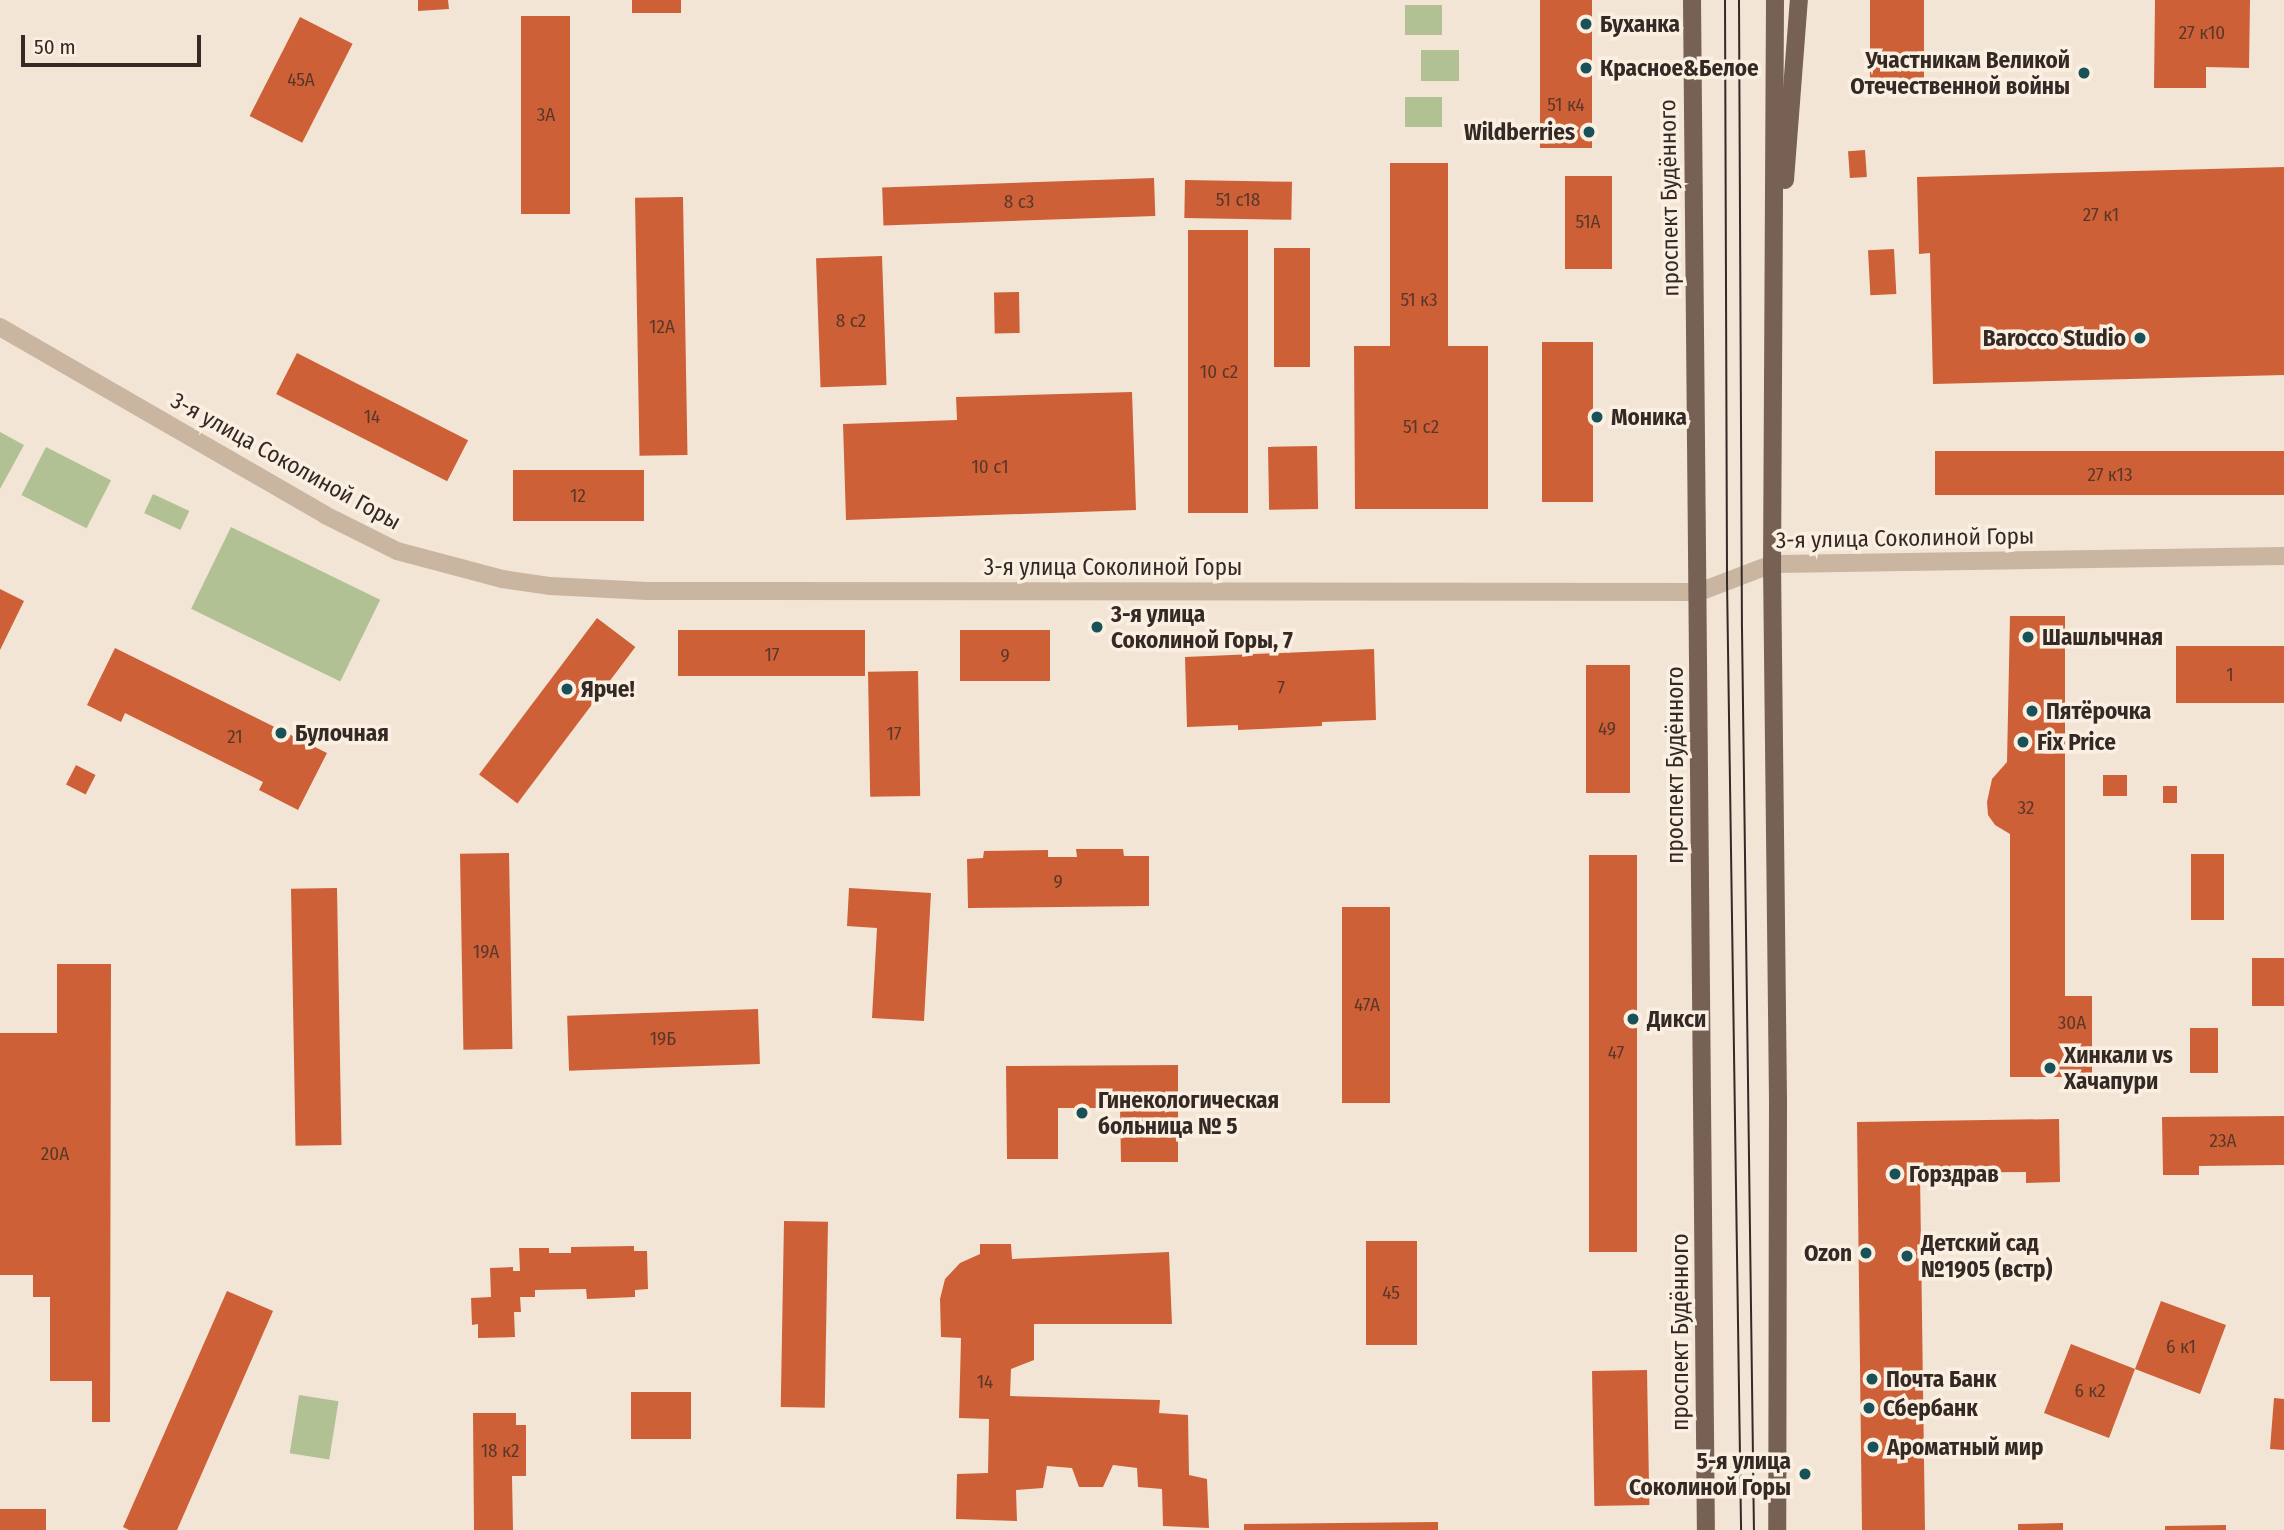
<!DOCTYPE html>
<meta charset="utf-8">
<style>
body{margin:0}
#map{position:relative;width:2284px;height:1530px;overflow:hidden;background:#f2e5d5;font-family:"Fira Sans Condensed",sans-serif}
div>[style]{position:absolute}
.green>*{inset:0;background:#b1c194;transform-origin:0 0}
.building>*{inset:0;background:#ce6037;transform-origin:0 0}
.minor>*{height:18px;margin:-9px;padding:0 9px;transform-origin:9px;border-radius:9px;background:#cab5a1}
.major>*{height:18px;margin:-9px;padding:0 9px;transform-origin:9px;border-radius:9px;background:#776154}
.tram>*{height:2px;margin:-1px;padding:0 1px;transform-origin:1px;border-radius:1px;background:#342924}
.dots>*{width:19px;height:19px;translate:-50% -50%;box-sizing:border-box;border:4px solid #faefe1;border-radius:50%}
span{translate:-50% -50%;white-space:nowrap;text-align:center;line-height:1.15;-webkit-text-stroke:7px #faefe1;paint-order:stroke}
.number-label{font-size:19px;color:#5a3729}
.number-label span{-webkit-text-stroke-width:0}
.poi-label{font-size:23px;color:#342924;font-weight:700}
.left{translate:0 -50%;text-align:left}
.right{translate:-100% -50%;text-align:right}
.street-label{font-size:23px;color:#342924}
.scale{position:absolute;left:21px;top:35px;width:180px;height:32px;box-sizing:border-box;border:4px solid #342924;border-top:0;padding-left:9px;font-size:21px;line-height:24px;white-space:nowrap;color:#342924;-webkit-text-stroke:5px #faefe1;paint-order:stroke}
</style>
<div id="map">
<div class="green">
<i style="left:1405px;top:5px;width:37px;height:30px"></i>
<i style="left:1459px;top:50px;width:31px;height:38px;rotate:90deg"></i>
<i style="left:1405px;top:97px;width:37px;height:30px"></i>
<i style="clip-path:polygon(0 432px,24px 445px,0 489px)"></i>
<i style="left:46px;top:447px;width:73px;height:54px;rotate:27deg"></i>
<i style="left:153px;top:494px;width:40px;height:21px;rotate:25deg"></i>
<i style="left:231px;top:527px;width:166px;height:91px;rotate:26deg"></i>
<i style="left:299px;top:1395px;width:40px;height:59px;rotate:9deg"></i>
</div>
<div class="building">
<i style="clip-path:polygon(418px 0,448px 0,449px 9px,418px 11px)"></i>
<i style="left:632px;top:0;width:49px;height:13px"></i>
<i style="left:1540px;top:0;width:52px;height:148px"></i>
<i style="left:1870px;top:0;width:54px;height:85px"></i>
<i style="clip-path:polygon(2155px 0,2250px 0,2249px 68px,2206px 67px,2206px 88px,2154px 88px)"></i>
<i style="left:570px;top:16px;width:198px;height:49px;rotate:90deg"></i>
<i style="left:300px;top:17px;width:59px;height:111px;rotate:27deg"></i>
<i style="left:1865px;top:150px;width:27px;height:17px;rotate:86deg"></i>
<i style="clip-path:polygon(1390px 163px,1448px 163px,1448px 346px,1488px 346px,1488px 509px,1355px 509px,1354px 346px,1390px 346px)"></i>
<i style="clip-path:polygon(2284px 167px,2284px 375px,1933px 384px,1930px 253px,1919px 254px,1917px 177px)"></i>
<i style="left:1565px;top:176px;width:47px;height:93px"></i>
<i style="left:1154px;top:178px;width:38px;height:272px;rotate:88deg"></i>
<i style="left:1185px;top:180px;width:107px;height:38px;rotate:1deg"></i>
<i style="left:683px;top:197px;width:258px;height:48px;rotate:89deg"></i>
<i style="left:1248px;top:230px;width:283px;height:60px;rotate:90deg"></i>
<i style="left:1274px;top:248px;width:36px;height:119px"></i>
<i style="left:1894px;top:249px;width:45px;height:26px;rotate:87deg"></i>
<i style="left:882px;top:256px;width:129px;height:66px;rotate:88deg"></i>
<i style="left:1019px;top:292px;width:41px;height:25px;rotate:89deg"></i>
<i style="left:1542px;top:342px;width:51px;height:160px"></i>
<i style="left:297px;top:353px;width:192px;height:46px;rotate:27deg"></i>
<i style="clip-path:polygon(1132px 392px,1136px 510px,846px 520px,843px 424px,957px 420px,956px 397px)"></i>
<i style="left:1317px;top:446px;width:63px;height:49px;rotate:89deg"></i>
<i style="left:2284px;top:451px;width:44px;height:349px;rotate:90deg"></i>
<i style="left:644px;top:470px;width:51px;height:131px;rotate:90deg"></i>
<i style="clip-path:polygon(0 589px,24px 601px,0 650px)"></i>
<i style="clip-path:polygon(2010px 616px,2065px 616px,2065px 996px,2092px 996px,2092px 1077px,2010px 1077px,2010px 834px,1995px 825px,1988px 815px,1987px 802px,1992px 779px,2007px 762px)"></i>
<i style="left:597px;top:618px;width:48px;height:196px;rotate:37deg"></i>
<i style="left:865px;top:630px;width:46px;height:187px;rotate:90deg"></i>
<i style="left:1050px;top:630px;width:51px;height:90px;rotate:90deg"></i>
<i style="left:2284px;top:646px;width:57px;height:108px;rotate:90deg"></i>
<i style="clip-path:polygon(115px 648px,327px 753px,298px 810px,259px 790px,263px 782px,125px 713px,121px 722px,87px 705px)"></i>
<i style="clip-path:polygon(1374px 649px,1376px 720px,1322px 722px,1322px 726px,1238px 730px,1238px 725px,1187px 727px,1185px 657px)"></i>
<i style="left:1586px;top:665px;width:44px;height:128px"></i>
<i style="left:918px;top:671px;width:125px;height:50px;rotate:89deg"></i>
<i style="left:76px;top:765px;width:22px;height:22px;rotate:27deg"></i>
<i style="left:2103px;top:775px;width:24px;height:21px"></i>
<i style="left:2163px;top:786px;width:14px;height:17px"></i>
<i style="clip-path:polygon(1076px 849px,1123px 849px,1124px 856px,1149px 856px,1149px 906px,968px 908px,967px 859px,983px 858px,984px 851px,1048px 850px,1048px 857px,1077px 857px)"></i>
<i style="left:509px;top:853px;width:196px;height:49px;rotate:89deg"></i>
<i style="left:2191px;top:854px;width:33px;height:66px"></i>
<i style="left:1589px;top:855px;width:48px;height:397px"></i>
<i style="left:337px;top:888px;width:257px;height:46px;rotate:89deg"></i>
<i style="clip-path:polygon(849px 888px,931px 893px,924px 1021px,872px 1018px,877px 928px,847px 926px)"></i>
<i style="left:1342px;top:907px;width:48px;height:196px"></i>
<i style="left:2252px;top:958px;width:32px;height:48px"></i>
<i style="clip-path:polygon(57px 964px,111px 964px,110px 1422px,92px 1422px,92px 1381px,50px 1381px,50px 1297px,33px 1297px,33px 1275px,0 1275px,0 1033px,57px 1033px)"></i>
<i style="left:758px;top:1009px;width:55px;height:191px;rotate:88deg"></i>
<i style="left:2190px;top:1028px;width:28px;height:45px"></i>
<i style="clip-path:polygon(1178px 1065px,1178px 1162px,1121px 1162px,1120px 1108px,1058px 1108px,1058px 1159px,1007px 1159px,1006px 1066px)"></i>
<i style="clip-path:polygon(2284px 1116px,2284px 1165px,2199px 1166px,2199px 1175px,2163px 1175px,2162px 1117px)"></i>
<i style="clip-path:polygon(2059px 1119px,2060px 1182px,2026px 1183px,2026px 1172px,1920px 1173px,1925px 1530px,1862px 1530px,1857px 1122px)"></i>
<i style="left:784px;top:1221px;width:44px;height:186px;rotate:1deg"></i>
<i style="left:1366px;top:1241px;width:51px;height:104px"></i>
<i style="clip-path:polygon(980px 1244px,1011px 1244px,1012px 1259px,1169px 1252px,1172px 1324px,1034px 1324px,1034px 1360px,1011px 1369px,1010px 1396px,1160px 1400px,1159px 1413px,1188px 1415px,1189px 1475px,1207px 1479px,1209px 1528px,1163px 1526px,1162px 1489px,1138px 1487px,1137px 1468px,1113px 1465px,1103px 1487px,1079px 1487px,1072px 1468px,1047px 1466px,1043px 1488px,1016px 1490px,1017px 1521px,956px 1519px,957px 1474px,988px 1473px,989px 1419px,959px 1418px,961px 1338px,941px 1337px,940px 1299px,945px 1279px,960px 1263px,980px 1254px)"></i>
<i style="clip-path:polygon(634px 1246px,634px 1251px,647px 1251px,648px 1289px,635px 1290px,635px 1297px,587px 1299px,586px 1289px,535px 1290px,535px 1297px,520px 1297px,521px 1312px,514px 1312px,515px 1337px,478px 1338px,478px 1324px,472px 1325px,471px 1298px,491px 1297px,490px 1268px,513px 1267px,513px 1271px,520px 1271px,519px 1248px,549px 1248px,549px 1253px,571px 1253px,571px 1247px)"></i>
<i style="clip-path:polygon(227px 1291px,273px 1311px,177px 1530px,129px 1530px,123px 1527px)"></i>
<i style="clip-path:polygon(2161px 1301px,2226px 1325px,2200px 1394px,2135px 1369px,2109px 1438px,2044px 1413px,2071px 1344px,2135px 1369px)"></i>
<i style="left:1647px;top:1370px;width:135px;height:55px;rotate:89deg"></i>
<i style="left:631px;top:1392px;width:60px;height:47px"></i>
<i style="clip-path:polygon(2274px 1398px,2284px 1399px,2284px 1450px,2270px 1449px)"></i>
<i style="clip-path:polygon(473px 1413px,516px 1413px,516px 1425px,526px 1425px,526px 1476px,512px 1476px,513px 1530px,474px 1530px)"></i>
<i style="left:46px;top:1509px;width:21px;height:46px;rotate:90deg"></i>
<i style="clip-path:polygon(1438px 1522px,1438px 1530px,1244px 1530px,1244px 1524px)"></i>
<i style="clip-path:polygon(2063px 1523px,2063px 1530px,2018px 1530px,2018px 1524px)"></i>
<i style="clip-path:polygon(2226px 1525px,2226px 1530px,2165px 1530px,2165px 1526px)"></i>
</div>
<div class="minor">
<i style="left:0;top:327px;width:375px;rotate:30deg"></i>
<i style="left:325px;top:515px;width:80px;rotate:26.6deg"></i>
<i style="left:397px;top:551px;width:109px;rotate:14.9deg"></i>
<i style="left:502px;top:579px;width:49px;rotate:8.3deg"></i>
<i style="left:550px;top:586px;width:97px;rotate:3deg"></i>
<i style="left:647px;top:591px;width:1052px;rotate:0.05deg"></i>
<i style="left:1699px;top:592px;width:78px;rotate:-21deg"></i>
<i style="left:1772px;top:564px;width:512px;rotate:-0.9deg"></i>
</div>
<div class="major">
<i style="left:1692px;top:0;width:1530px;rotate:89.48deg"></i>
<i style="left:1775px;top:0;width:564px;rotate:90.3deg"></i>
<i style="left:1772px;top:564px;width:536px;rotate:89.36deg"></i>
<i style="left:1778px;top:1100px;width:430px;rotate:90.1deg"></i>
<i style="left:1785px;top:180px;width:181px;rotate:-85.6deg"></i>
</div>
<div class="tram">
<i style="left:1725px;top:0;width:581px;rotate:89.8deg"></i>
<i style="left:1727px;top:581px;width:949px;rotate:89.15deg"></i>
<i style="left:1739px;top:0;width:629px;rotate:89.73deg"></i>
<i style="left:1742px;top:629px;width:901px;rotate:89.24deg"></i>
</div>
<div class="dots">
<i style="left:1586px;top:24px;background:#185157"></i>
<i style="left:1586px;top:68px;background:#185157"></i>
<i style="left:2084px;top:73px;background:#185157"></i>
<i style="left:1589px;top:132px;background:#185157"></i>
<i style="left:2140px;top:338px;background:#185157"></i>
<i style="left:1597px;top:417px;background:#185157"></i>
<i style="left:1097px;top:627px;background:#185157"></i>
<i style="left:2028px;top:637px;background:#185157"></i>
<i style="left:567px;top:689px;background:#185157"></i>
<i style="left:2032px;top:711px;background:#185157"></i>
<i style="left:281px;top:733px;background:#185157"></i>
<i style="left:2023px;top:742px;background:#185157"></i>
<i style="left:1633px;top:1019px;background:#185157"></i>
<i style="left:2050px;top:1068px;background:#185157"></i>
<i style="left:1082px;top:1113px;background:#185157"></i>
<i style="left:1895px;top:1174px;background:#185157"></i>
<i style="left:1866px;top:1253px;background:#185157"></i>
<i style="left:1907px;top:1256px;background:#185157"></i>
<i style="left:1872px;top:1379px;background:#185157"></i>
<i style="left:1869px;top:1408px;background:#185157"></i>
<i style="left:1873px;top:1447px;background:#185157"></i>
<i style="left:1805px;top:1474px;background:#185157"></i>
</div>
<div class="number-label">
<span style="left:2202px;top:33px">27 к10</span>
<span style="left:301px;top:80px">45А</span>
<span style="left:1566px;top:105px">51 к4</span>
<span style="left:546px;top:115px">3А</span>
<span style="left:1238px;top:200px">51 c18</span>
<span style="left:1019px;top:202px">8 c3</span>
<span style="left:2101px;top:215px">27 к1</span>
<span style="left:1588px;top:222px">51А</span>
<span style="left:1419px;top:300px">51 к3</span>
<span style="left:851px;top:321px">8 c2</span>
<span style="left:662px;top:327px">12А</span>
<span style="left:1219px;top:372px">10 c2</span>
<span style="left:372px;top:417px">14</span>
<span style="left:1421px;top:427px">51 с2</span>
<span style="left:990px;top:467px">10 с1</span>
<span style="left:2110px;top:475px">27 к13</span>
<span style="left:578px;top:496px">12</span>
<span style="left:772px;top:655px">17</span>
<span style="left:1005px;top:656px">9</span>
<span style="left:2230px;top:675px">1</span>
<span style="left:1281px;top:688px">7</span>
<span style="left:1607px;top:729px">49</span>
<span style="left:894px;top:734px">17</span>
<span style="left:235px;top:737px">21</span>
<span style="left:2026px;top:808px">32</span>
<span style="left:1058px;top:882px">9</span>
<span style="left:486px;top:952px">19А</span>
<span style="left:1367px;top:1005px">47А</span>
<span style="left:2072px;top:1023px">30А</span>
<span style="left:663px;top:1039px">19Б</span>
<span style="left:1616px;top:1053px">47</span>
<span style="left:2223px;top:1141px">23А</span>
<span style="left:55px;top:1154px">20А</span>
<span style="left:1391px;top:1293px">45</span>
<span style="left:2181px;top:1347px">6 к1</span>
<span style="left:985px;top:1382px">14</span>
<span style="left:2090px;top:1391px">6 к2</span>
<span style="left:500px;top:1451px">18 к2</span>
</div>
<div class="poi-label">
<span class="left" style="left:1600px;top:24px">Буханка</span>
<span class="right" style="left:2070px;top:73px">Участникам Великой<br>Отечественной войны</span>
<span class="left" style="left:1600px;top:68px">Красное&amp;Белое</span>
<span class="right" style="left:1575px;top:132px">Wildberries</span>
<span class="right" style="left:2126px;top:338px">Barocco Studio</span>
<span class="left" style="left:1611px;top:417px">Моника</span>
<span class="left" style="left:1111px;top:627px">3-я улица<br>Соколиной Горы, 7</span>
<span class="left" style="left:2042px;top:637px">Шашлычная</span>
<span class="left" style="left:581px;top:689px">Ярче!</span>
<span class="left" style="left:2046px;top:711px">Пятёрочка</span>
<span class="left" style="left:295px;top:733px">Булочная</span>
<span class="left" style="left:2037px;top:742px">Fix Price</span>
<span class="left" style="left:1647px;top:1019px">Дикси</span>
<span class="left" style="left:2064px;top:1068px">Хинкали vs<br>Хачапури</span>
<span class="left" style="left:1098px;top:1113px">Гинекологическая<br>больница № 5</span>
<span class="left" style="left:1909px;top:1174px">Горздрав</span>
<span class="left" style="left:1921px;top:1256px">Детский сад<br>№1905 (встр)</span>
<span class="right" style="left:1852px;top:1253px">Ozon</span>
<span class="left" style="left:1886px;top:1379px">Почта Банк</span>
<span class="left" style="left:1883px;top:1408px">Сбербанк</span>
<span class="left" style="left:1887px;top:1447px">Ароматный мир</span>
<span class="right" style="left:1791px;top:1474px">5-я улица<br>Соколиной Горы</span>
</div>
<div class="street-label">
<span style="left:1669px;top:198px;rotate:-91deg">проспект Будённого</span>
<span style="left:286px;top:461px;rotate:29deg">3-я улица Соколиной Горы</span>
<span style="left:1905px;top:538px;rotate:-1deg">3-я улица Соколиной Горы</span>
<span style="left:1113px;top:567px">3-я улица Соколиной Горы</span>
<span style="left:1675px;top:765px;rotate:-90deg">проспект Будённого</span>
<span style="left:1680px;top:1332px;rotate:-90deg">проспект Будённого</span>
</div>
<div class="scale">50 m</div>
</div>
